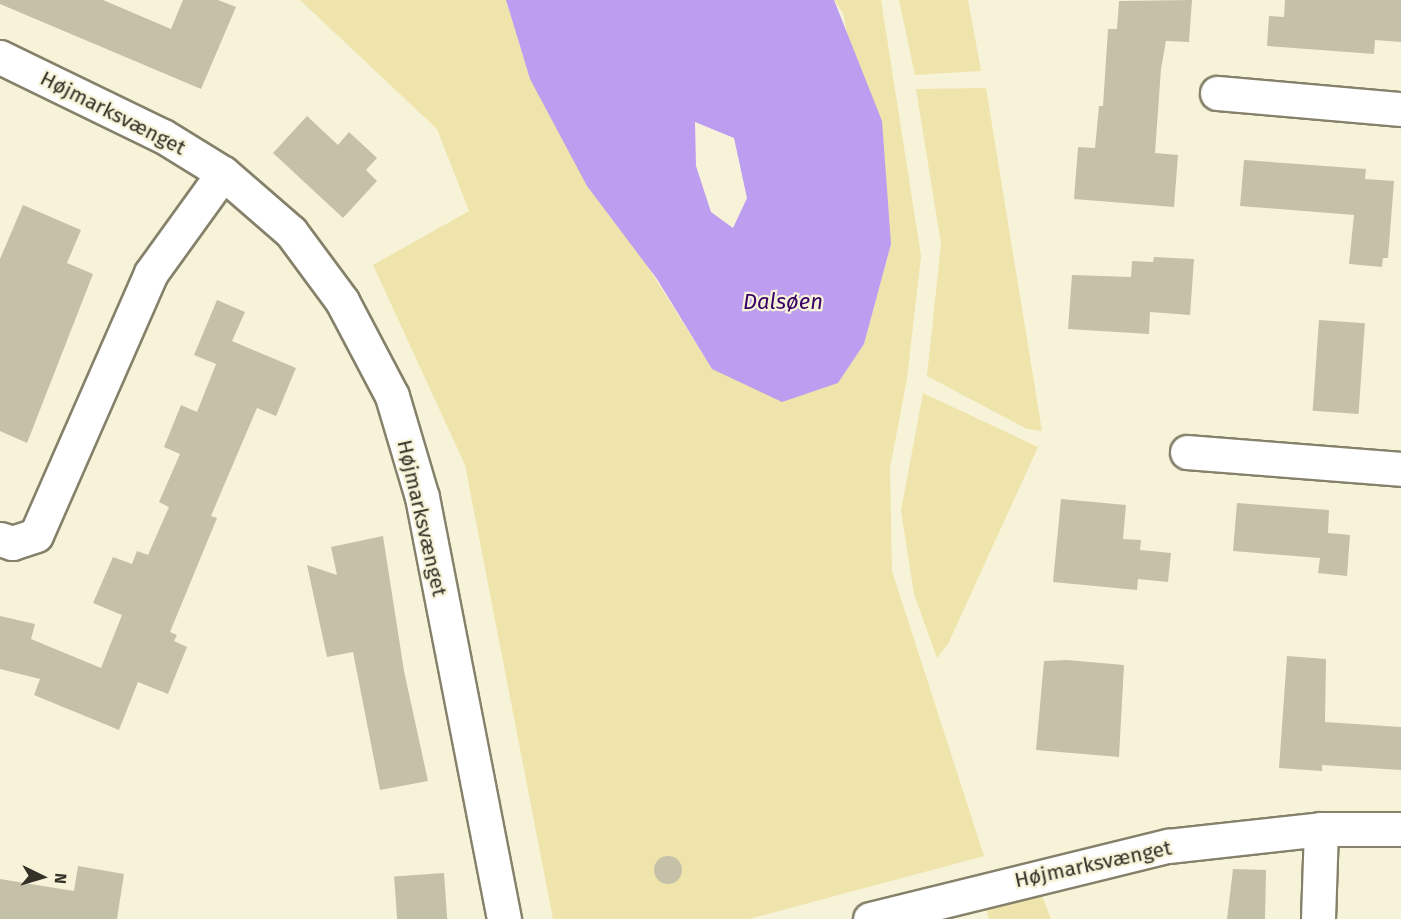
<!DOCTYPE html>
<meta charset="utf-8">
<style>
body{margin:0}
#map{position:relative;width:1401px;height:919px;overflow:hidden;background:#f7f3d9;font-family:"Fira Sans",sans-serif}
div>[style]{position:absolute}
.green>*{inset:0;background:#efe4ab}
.water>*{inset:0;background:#bc9def}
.building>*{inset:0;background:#c5c1a8;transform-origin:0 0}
.round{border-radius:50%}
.roads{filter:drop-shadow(2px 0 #85816a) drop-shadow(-2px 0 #85816a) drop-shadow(0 2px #85816a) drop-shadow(0 -2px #85816a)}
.street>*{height:33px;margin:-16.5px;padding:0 16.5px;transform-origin:16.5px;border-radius:16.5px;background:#fff}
span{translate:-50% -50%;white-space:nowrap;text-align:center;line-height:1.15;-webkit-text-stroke:4.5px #f7f3d9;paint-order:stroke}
.street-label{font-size:21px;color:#333128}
.water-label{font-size:22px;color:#380065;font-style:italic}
.north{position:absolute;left:12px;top:847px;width:60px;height:60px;-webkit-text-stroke:4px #f7f3d9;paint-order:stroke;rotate:95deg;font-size:16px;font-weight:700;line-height:24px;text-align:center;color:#333128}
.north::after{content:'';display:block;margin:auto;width:21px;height:27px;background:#333128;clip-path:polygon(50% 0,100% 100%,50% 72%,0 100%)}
</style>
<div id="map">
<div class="green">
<i style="clip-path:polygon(300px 0,506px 0,530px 79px,712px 369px,838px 383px,864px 344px,891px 244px,843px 13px,834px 0,881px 0,921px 256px,907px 379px,890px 468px,892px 571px,984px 856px,749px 919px,553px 919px,465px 465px,373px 265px,469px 211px,437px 129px)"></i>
<i style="clip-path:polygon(899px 0,968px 0,981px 71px,915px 75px)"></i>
<i style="clip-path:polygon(986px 88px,1042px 431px,1027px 429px,927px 376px,941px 244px,916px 89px)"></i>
<i style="clip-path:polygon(923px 393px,1038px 447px,948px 644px,937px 658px,914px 594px,901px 511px)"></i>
<i style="clip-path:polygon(1042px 896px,1051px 919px,989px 919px,986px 907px)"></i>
</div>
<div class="water">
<i style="clip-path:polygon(evenodd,506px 0,834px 0,882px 121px,891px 244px,864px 344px,838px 383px,782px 402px,712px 369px,657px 279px,587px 186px,530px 79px,506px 0,695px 122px,734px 138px,747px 198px,733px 228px,711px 212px,696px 166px,695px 122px)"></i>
</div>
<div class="building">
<i style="clip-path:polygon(0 0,103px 0,171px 29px,183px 0,218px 0,236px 7px,201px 89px,0 4px)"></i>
<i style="clip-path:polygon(1192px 0,1189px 42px,1166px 41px,1161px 69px,1155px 153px,1178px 155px,1174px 207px,1074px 199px,1078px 147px,1095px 148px,1099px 106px,1103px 106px,1108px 29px,1117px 29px,1119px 1px)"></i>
<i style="clip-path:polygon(1285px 0,1401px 0,1401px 42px,1375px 40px,1374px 54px,1267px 46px,1269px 16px,1284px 17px)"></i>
<i style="clip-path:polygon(307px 116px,338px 145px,349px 132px,377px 158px,366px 170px,377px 181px,343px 218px,273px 153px)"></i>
<i style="clip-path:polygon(1244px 160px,1366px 169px,1365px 179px,1394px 181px,1388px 258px,1383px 258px,1382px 267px,1349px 264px,1354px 215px,1240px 206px)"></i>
<i style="clip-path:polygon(23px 205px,81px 230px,67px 263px,93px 274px,27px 443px,0 431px,0 259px)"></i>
<i style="clip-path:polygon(1154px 257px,1194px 259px,1190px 315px,1150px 312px,1149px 334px,1068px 329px,1072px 275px,1131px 277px,1132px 261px,1153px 262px)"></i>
<i style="clip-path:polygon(217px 300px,245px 312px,232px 341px,296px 368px,276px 416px,257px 408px,211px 516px,217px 518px,170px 632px,177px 635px,174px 641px,187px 647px,168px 694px,138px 682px,119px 730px,34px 695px,40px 679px,0 669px,0 616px,35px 624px,31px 639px,101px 668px,122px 615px,93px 603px,113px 557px,132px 564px,137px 551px,148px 555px,169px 507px,159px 502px,180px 454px,164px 447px,181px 405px,197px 412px,216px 364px,194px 355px)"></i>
<i style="left:1319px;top:320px;width:46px;height:91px;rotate:4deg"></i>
<i style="clip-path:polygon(1061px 499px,1126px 505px,1123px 539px,1141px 540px,1140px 550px,1171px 553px,1168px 582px,1138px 579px,1137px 590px,1053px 582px)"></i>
<i style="clip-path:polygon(1237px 503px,1329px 510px,1328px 533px,1350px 535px,1347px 576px,1318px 573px,1320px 558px,1233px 551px)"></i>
<i style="clip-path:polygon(383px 536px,404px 671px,428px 781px,380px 790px,353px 652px,327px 657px,307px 565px,337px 575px,331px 547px)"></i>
<i style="clip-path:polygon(1287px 656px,1326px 659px,1325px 722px,1401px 727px,1401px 770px,1322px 765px,1322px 771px,1279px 768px)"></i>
<i style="clip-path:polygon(1067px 660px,1124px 665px,1119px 757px,1036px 750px,1044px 661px)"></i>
<i class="round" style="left:654px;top:856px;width:28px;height:28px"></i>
<i style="clip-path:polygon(78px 866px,124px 874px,117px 919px,0 919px,0 879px,74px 891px)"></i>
<i style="clip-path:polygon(1233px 869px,1266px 870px,1265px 919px,1227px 919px)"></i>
<i style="left:444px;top:873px;width:46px;height:50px;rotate:86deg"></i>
</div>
<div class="roads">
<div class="street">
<i style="left:0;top:57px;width:181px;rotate:25.9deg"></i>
<i style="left:163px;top:136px;width:70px;rotate:31.7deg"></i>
<i style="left:223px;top:173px;width:90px;rotate:40.9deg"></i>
<i style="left:291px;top:232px;width:86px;rotate:53.5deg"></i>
<i style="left:342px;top:301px;width:107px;rotate:62.2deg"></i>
<i style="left:392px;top:396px;width:105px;rotate:73.5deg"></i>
<i style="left:422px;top:497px;width:430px;rotate:79deg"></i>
<i style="left:1217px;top:93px;width:185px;rotate:5deg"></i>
<i style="left:1187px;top:452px;width:215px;rotate:4.5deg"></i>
<i style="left:0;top:539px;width:13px;rotate:18deg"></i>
<i style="left:12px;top:543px;width:25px;rotate:-18deg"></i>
<i style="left:36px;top:535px;width:286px;rotate:-66.3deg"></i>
<i style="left:151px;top:273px;width:123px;rotate:-54.2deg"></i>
<i style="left:870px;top:919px;width:307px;rotate:-13.8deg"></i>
<i style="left:1168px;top:846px;width:154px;rotate:-6.3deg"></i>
<i style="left:1321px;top:829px;width:80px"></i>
<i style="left:1318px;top:919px;width:90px;rotate:-88.1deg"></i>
</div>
</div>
<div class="street-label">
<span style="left:113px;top:113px;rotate:27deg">Højmarksvænget</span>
<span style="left:422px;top:518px;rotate:77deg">Højmarksvænget</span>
<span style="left:1093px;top:864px;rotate:-12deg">Højmarksvænget</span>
</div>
<div class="water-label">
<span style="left:783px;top:302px">Dalsøen</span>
</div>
<div class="north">N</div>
</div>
